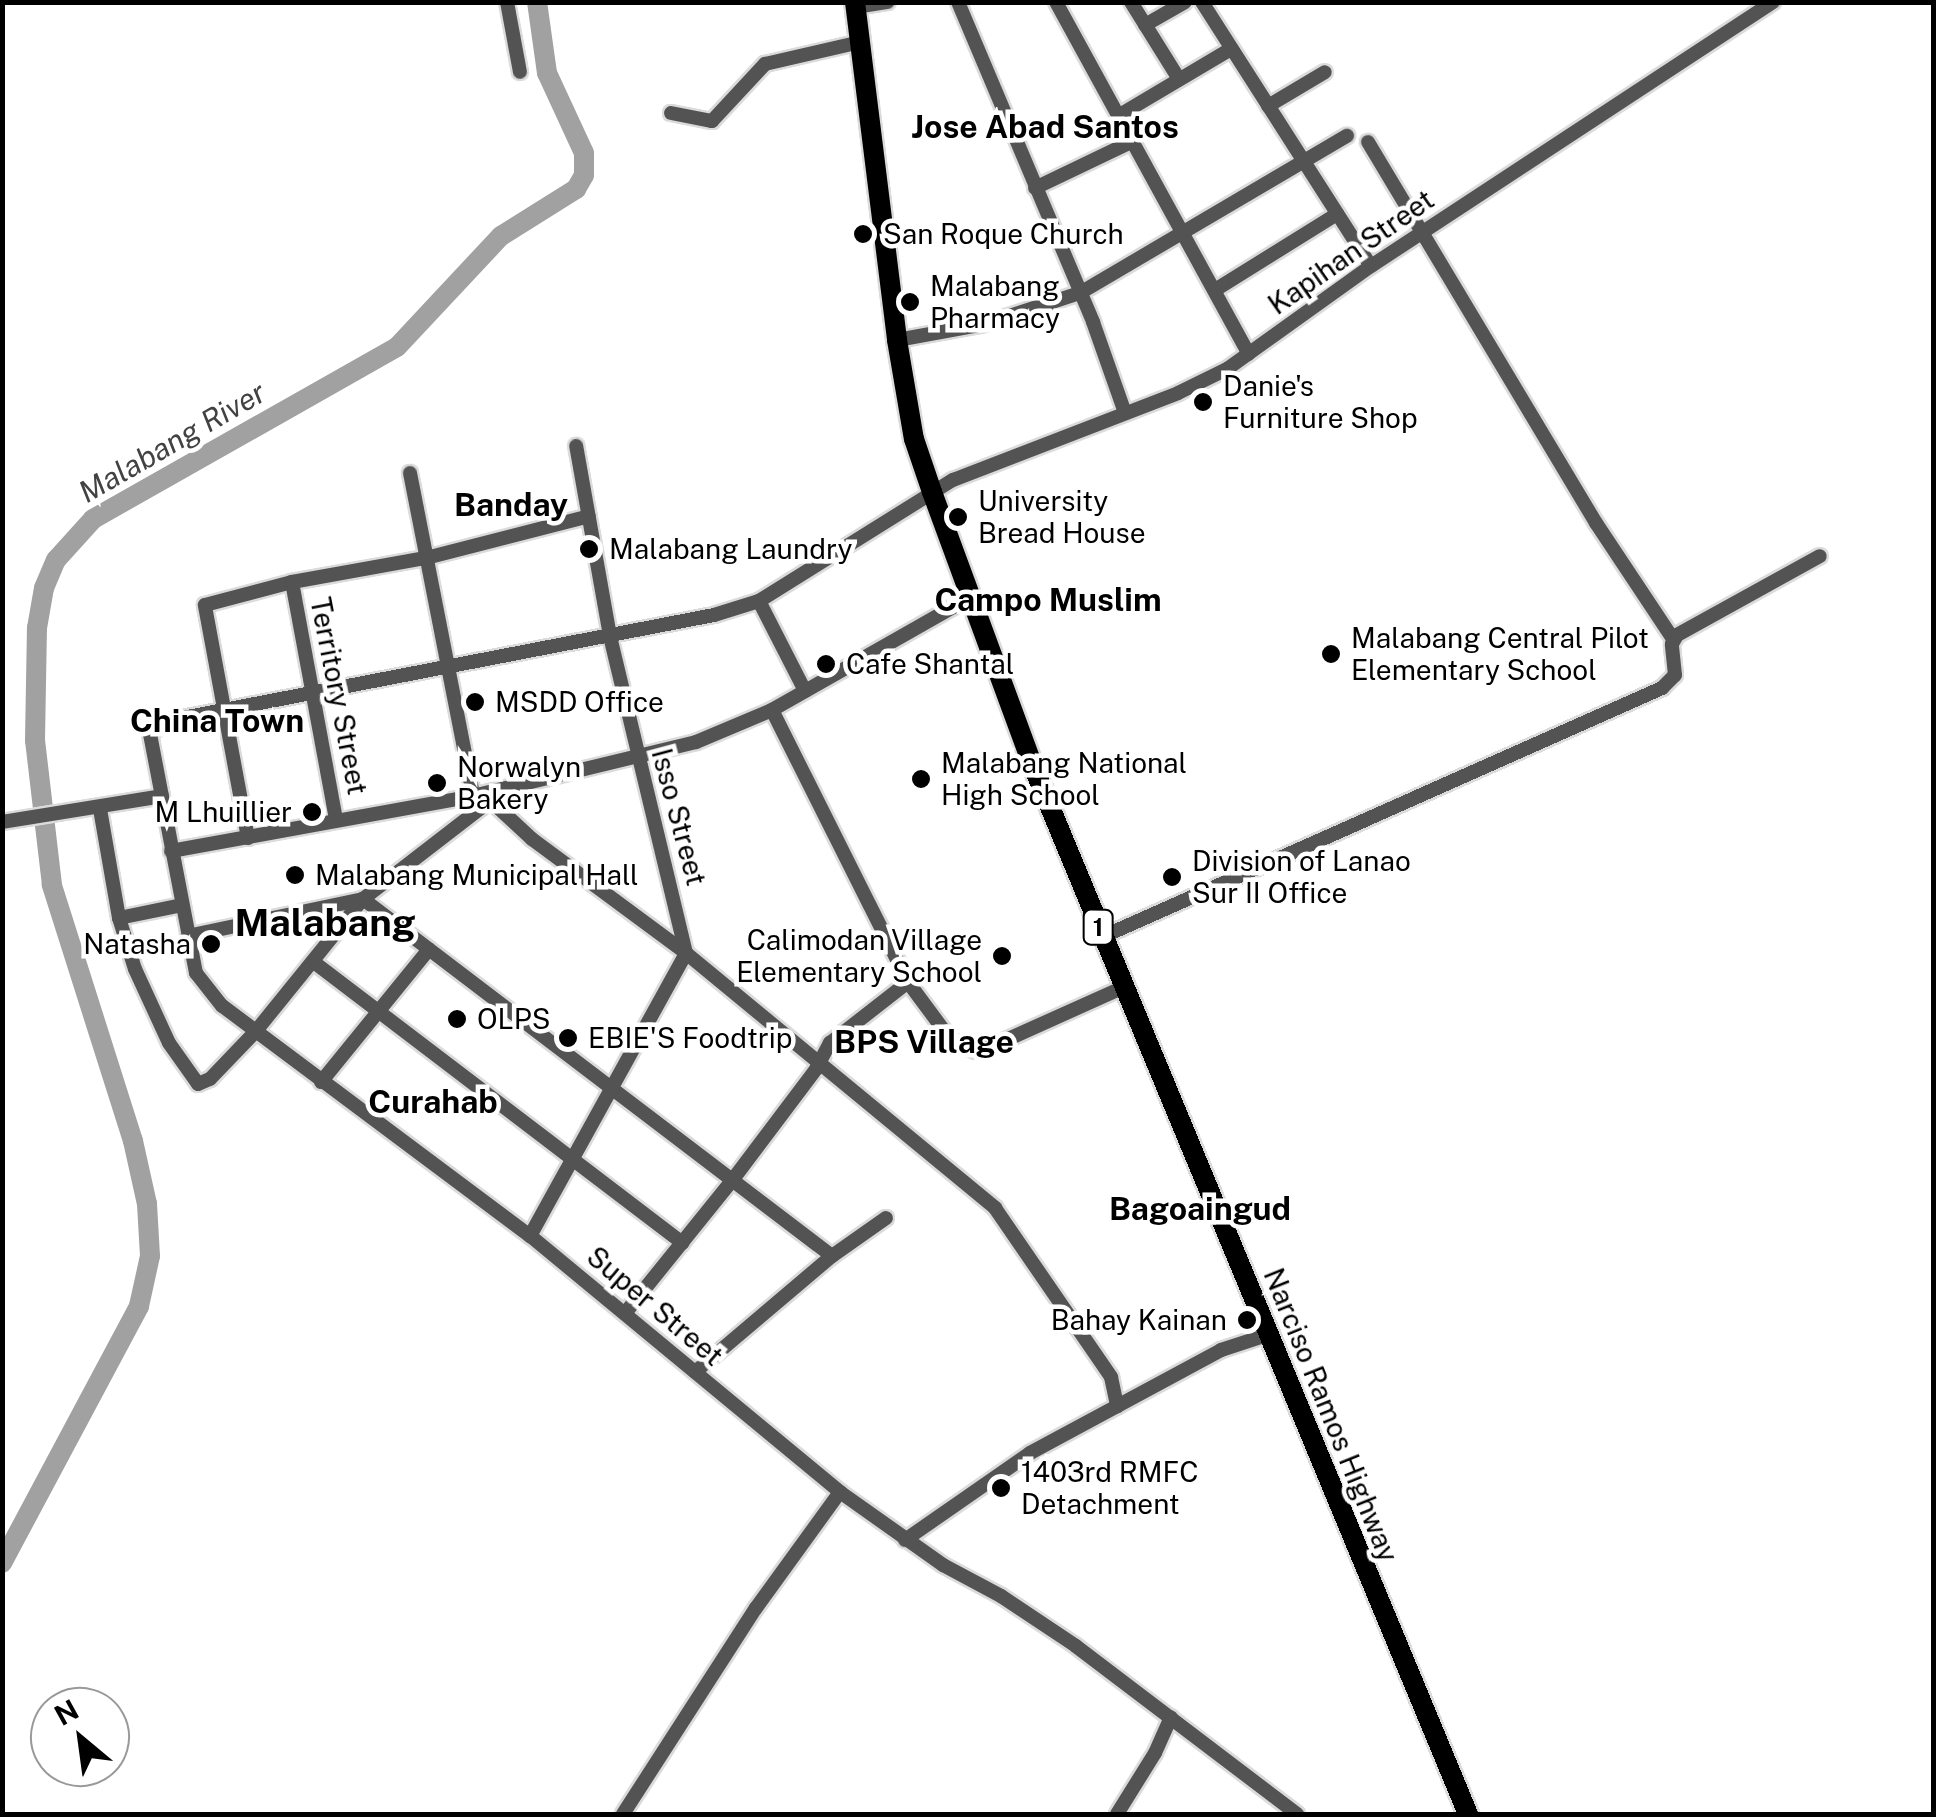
<!DOCTYPE html>
<style>
body{margin:0}
#map{position:relative;width:1936px;height:1817px;overflow:hidden;background:#fff;font-family:"Public Sans",sans-serif}
div>[style]{position:absolute}
.river>*{height:20px;margin:-10px;padding:0 10px;transform-origin:10px;border-radius:10px;background:#a1a1a1}
.roads{filter:drop-shadow(2px 0 #dbdbdb) drop-shadow(-2px 0 #dbdbdb) drop-shadow(0 2px #dbdbdb) drop-shadow(0 -2px #dbdbdb)}
.minor>*{height:14px;margin:-7px;padding:0 7px;transform-origin:7px;border-radius:7px;background:#535353}
.highway>*{height:20px;margin:-10px;padding:0 10px;transform-origin:10px;border-radius:10px;background:#000}
.dots>*{width:28px;height:28px;translate:-50% -50%;box-sizing:border-box;border:5px solid #fff;border-radius:50%}
span{translate:-50% -50%;white-space:nowrap;text-align:center;line-height:1.15;-webkit-text-stroke:9px #fff;paint-order:stroke}
.shield-label span{padding:2px 8px;background:#fff;border:2px solid;border-radius:8px;-webkit-text-stroke-width:0}
.shield-label{font-size:25px;color:#000;font-weight:700}
.poi-label{font-size:28px;color:#000}
.left{translate:0 -50%;text-align:left}
.right{translate:-100% -50%;text-align:right}
.street-label{font-size:28px;color:#000}
.water-label{font-size:30px;color:#424242;font-style:italic}
.quarter-label{font-size:32px;color:#000;font-weight:700}
.district-label{font-size:38px;color:#000;font-weight:700}
.frame{position:absolute;inset:0;border:5px solid #000;pointer-events:none}
.north{position:absolute;left:30px;top:1687px;width:100px;height:100px;box-sizing:border-box;background:#fff;border:2px solid #999;border-radius:50%;rotate:331deg;font-size:28px;font-weight:700;line-height:40px;text-align:center;color:#000}
.north::after{content:'';display:block;margin:auto;width:35px;height:45px;background:#000;clip-path:polygon(50% 0,100% 100%,50% 72%,0 100%)}
</style>
<div id="map">
<div class="river">
<i style="left:2px;top:1563px;width:291px;rotate:-61.9deg"></i>
<i style="left:139px;top:1306px;width:51px;rotate:-77.6deg"></i>
<i style="left:150px;top:1256px;width:52px;rotate:-93.3deg"></i>
<i style="left:147px;top:1204px;width:65px;rotate:-102.5deg"></i>
<i style="left:133px;top:1141px;width:269px;rotate:-107.6deg"></i>
<i style="left:52px;top:885px;width:146px;rotate:-96.7deg"></i>
<i style="left:35px;top:740px;width:112px;rotate:-89deg"></i>
<i style="left:37px;top:628px;width:41px;rotate:-80.1deg"></i>
<i style="left:44px;top:588px;width:30px;rotate:-67deg"></i>
<i style="left:56px;top:560px;width:55px;rotate:-47.9deg"></i>
<i style="left:93px;top:519px;width:349px;rotate:-29.5deg"></i>
<i style="left:397px;top:347px;width:152px;rotate:-46.9deg"></i>
<i style="left:501px;top:236px;width:89px;rotate:-32.1deg"></i>
<i style="left:576px;top:189px;width:16px;rotate:-60deg"></i>
<i style="left:584px;top:175px;width:22px;rotate:-90deg"></i>
<i style="left:584px;top:153px;width:88px;rotate:-114.8deg"></i>
<i style="left:547px;top:73px;width:72px;rotate:-98deg"></i>
</div>
<div class="roads">
<div class="minor">
<i style="left:507px;top:2px;width:71px;rotate:79.5deg"></i>
<i style="left:958px;top:2px;width:347px;rotate:67.1deg"></i>
<i style="left:1093px;top:322px;width:96px;rotate:70.6deg"></i>
<i style="left:1056px;top:2px;width:401px;rotate:61.3deg"></i>
<i style="left:1131px;top:2px;width:91px;rotate:58.1deg"></i>
<i style="left:1202px;top:2px;width:313px;rotate:57.4deg"></i>
<i style="left:856px;top:7px;width:32px;rotate:-9deg"></i>
<i style="left:1145px;top:25px;width:46px;rotate:-29.9deg"></i>
<i style="left:1268px;top:106px;width:66px;rotate:-30.8deg"></i>
<i style="left:671px;top:113px;width:42px;rotate:11deg"></i>
<i style="left:712px;top:121px;width:78px;rotate:-47.1deg"></i>
<i style="left:765px;top:64px;width:98px;rotate:-13deg"></i>
<i style="left:1118px;top:116px;width:131px;rotate:-30.7deg"></i>
<i style="left:1368px;top:142px;width:444px;rotate:59.1deg"></i>
<i style="left:1596px;top:523px;width:139px;rotate:56.4deg"></i>
<i style="left:1035px;top:188px;width:109px;rotate:-25.6deg"></i>
<i style="left:1215px;top:290px;width:144px;rotate:-31.9deg"></i>
<i style="left:897px;top:340px;width:89px;rotate:-10.3deg"></i>
<i style="left:985px;top:324px;width:100px;rotate:-18.1deg"></i>
<i style="left:1080px;top:293px;width:310px;rotate:-30.5deg"></i>
<i style="left:410px;top:473px;width:337px;rotate:78.9deg"></i>
<i style="left:292px;top:582px;width:242px;rotate:79.5deg"></i>
<i style="left:759px;top:601px;width:101px;rotate:62.9deg"></i>
<i style="left:772px;top:710px;width:304px;rotate:63.4deg"></i>
<i style="left:908px;top:982px;width:72px;rotate:53.4deg"></i>
<i style="left:951px;top:1040px;width:27px;rotate:24deg"></i>
<i style="left:976px;top:1051px;width:10px;rotate:-11deg"></i>
<i style="left:986px;top:1049px;width:151px;rotate:-24.2deg"></i>
<i style="left:491px;top:801px;width:56px;rotate:42.8deg"></i>
<i style="left:532px;top:839px;width:192px;rotate:36.5deg"></i>
<i style="left:686px;top:953px;width:401px;rotate:39.5deg"></i>
<i style="left:995px;top:1208px;width:205px;rotate:55.5deg"></i>
<i style="left:1111px;top:1377px;width:30px;rotate:78deg"></i>
<i style="left:100px;top:809px;width:111px;rotate:80.1deg"></i>
<i style="left:119px;top:918px;width:53px;rotate:72.6deg"></i>
<i style="left:135px;top:969px;width:81px;rotate:65.3deg"></i>
<i style="left:169px;top:1043px;width:50px;rotate:54.7deg"></i>
<i style="left:198px;top:1084px;width:13px;rotate:-23deg"></i>
<i style="left:210px;top:1079px;width:66px;rotate:-46.2deg"></i>
<i style="left:256px;top:1031px;width:170px;rotate:-51deg"></i>
<i style="left:363px;top:899px;width:167px;rotate:-37.7deg"></i>
<i style="left:2px;top:822px;width:162px;rotate:-9.2deg"></i>
<i style="left:248px;top:838px;width:237px;rotate:-100.5deg"></i>
<i style="left:205px;top:605px;width:90px;rotate:-14.8deg"></i>
<i style="left:292px;top:582px;width:136px;rotate:-10.2deg"></i>
<i style="left:426px;top:558px;width:168px;rotate:-14.4deg"></i>
<i style="left:171px;top:851px;width:307px;rotate:-10.3deg"></i>
<i style="left:473px;top:796px;width:229px;rotate:-13.6deg"></i>
<i style="left:696px;top:742px;width:82px;rotate:-22.8deg"></i>
<i style="left:772px;top:710px;width:231px;rotate:-29.6deg"></i>
<i style="left:119px;top:918px;width:64px;rotate:-11.7deg"></i>
<i style="left:188px;top:936px;width:179px;rotate:-11.9deg"></i>
<i style="left:363px;top:899px;width:589px;rotate:37.28deg"></i>
<i style="left:1102px;top:937px;width:613px;rotate:-23.97deg"></i>
<i style="left:1662px;top:688px;width:18px;rotate:-45deg"></i>
<i style="left:1675px;top:675px;width:31px;rotate:-96deg"></i>
<i style="left:1672px;top:644px;width:10px;rotate:-61deg"></i>
<i style="left:1677px;top:635px;width:163px;rotate:-28.9deg"></i>
<i style="left:315px;top:963px;width:462px;rotate:37.3deg"></i>
<i style="left:321px;top:1082px;width:171px;rotate:-50.9deg"></i>
<i style="left:530px;top:1236px;width:323px;rotate:-61.1deg"></i>
<i style="left:686px;top:953px;width:326px;rotate:-103.5deg"></i>
<i style="left:610px;top:636px;width:193px;rotate:-100.1deg"></i>
<i style="left:626px;top:1312px;width:172px;rotate:-51.1deg"></i>
<i style="left:734px;top:1178px;width:136px;rotate:-53deg"></i>
<i style="left:816px;top:1069px;width:30px;rotate:-62deg"></i>
<i style="left:830px;top:1043px;width:99px;rotate:-38deg"></i>
<i style="left:695px;top:1372px;width:180px;rotate:-40.3deg"></i>
<i style="left:832px;top:1256px;width:66px;rotate:-35.1deg"></i>
<i style="left:905px;top:1540px;width:152px;rotate:-34.8deg"></i>
<i style="left:1030px;top:1453px;width:217px;rotate:-28.3deg"></i>
<i style="left:1221px;top:1350px;width:52px;rotate:-18.1deg"></i>
<i style="left:623px;top:1814px;width:245px;rotate:-57.2deg"></i>
<i style="left:756px;top:1608px;width:143px;rotate:-54.1deg"></i>
<i style="left:1117px;top:1814px;width:72px;rotate:-58.1deg"></i>
<i style="left:1155px;top:1753px;width:39px;rotate:-66deg"></i>
<i style="left:1297px;top:1814px;width:278px;rotate:-142.8deg"></i>
<i style="left:1076px;top:1646px;width:90px;rotate:-146.3deg"></i>
<i style="left:1001px;top:1596px;width:66px;rotate:-151.9deg"></i>
<i style="left:943px;top:1565px;width:126px;rotate:-144.7deg"></i>
<i style="left:840px;top:1492px;width:402px;rotate:-140.4deg"></i>
<i style="left:530px;top:1236px;width:384px;rotate:-143.2deg"></i>
<i style="left:222px;top:1006px;width:42px;rotate:-128.2deg"></i>
<i style="left:196px;top:973px;width:243px;rotate:-100.9deg"></i>
<i style="left:150px;top:734px;width:21px;rotate:-37deg"></i>
<i style="left:167px;top:721px;width:557px;rotate:-10.97deg"></i>
<i style="left:714px;top:615px;width:47px;rotate:-17.3deg"></i>
<i style="left:759px;top:601px;width:229px;rotate:-32deg"></i>
<i style="left:953px;top:480px;width:241px;rotate:-21.1deg"></i>
<i style="left:1178px;top:393px;width:55px;rotate:-26.1deg"></i>
<i style="left:1227px;top:369px;width:177px;rotate:-35.6deg"></i>
<i style="left:1371px;top:266px;width:481px;rotate:-33.3deg"></i>
</div>
<div class="highway">
<i style="left:855px;top:2px;width:341px;rotate:82.9deg"></i>
<i style="left:897px;top:340px;width:100px;rotate:80.3deg"></i>
<i style="left:914px;top:439px;width:56px;rotate:71.2deg"></i>
<i style="left:932px;top:492px;width:292px;rotate:69.8deg"></i>
<i style="left:1033px;top:766px;width:1135px;rotate:67.46deg"></i>
</div>
</div>
<div class="dots">
<i style="left:863px;top:234px;background:#000"></i>
<i style="left:910px;top:302px;background:#000"></i>
<i style="left:1203px;top:402px;background:#000"></i>
<i style="left:958px;top:517px;background:#000"></i>
<i style="left:589px;top:549px;background:#000"></i>
<i style="left:1331px;top:654px;background:#000"></i>
<i style="left:826px;top:664px;background:#000"></i>
<i style="left:475px;top:702px;background:#000"></i>
<i style="left:921px;top:779px;background:#000"></i>
<i style="left:437px;top:783px;background:#000"></i>
<i style="left:312px;top:812px;background:#000"></i>
<i style="left:295px;top:875px;background:#000"></i>
<i style="left:1172px;top:877px;background:#000"></i>
<i style="left:211px;top:944px;background:#000"></i>
<i style="left:1002px;top:956px;background:#000"></i>
<i style="left:457px;top:1019px;background:#000"></i>
<i style="left:568px;top:1038px;background:#000"></i>
<i style="left:1247px;top:1320px;background:#000"></i>
<i style="left:1001px;top:1488px;background:#000"></i>
</div>
<div class="shield-label">
<span style="left:1098px;top:927px">1</span>
</div>
<div class="poi-label">
<span class="left" style="left:883px;top:234px">San Roque Church</span>
<span class="left" style="left:930px;top:302px">Malabang<br>Pharmacy</span>
<span class="left" style="left:1223px;top:402px">Danie's<br>Furniture Shop</span>
<span class="left" style="left:978px;top:517px">University<br>Bread House</span>
<span class="left" style="left:609px;top:549px">Malabang Laundry</span>
<span class="left" style="left:1351px;top:654px">Malabang Central Pilot<br>Elementary School</span>
<span class="left" style="left:846px;top:664px">Cafe Shantal</span>
<span class="left" style="left:495px;top:702px">MSDD Office</span>
<span class="left" style="left:941px;top:779px">Malabang National<br>High School</span>
<span class="left" style="left:457px;top:783px">Norwalyn<br>Bakery</span>
<span class="right" style="left:292px;top:812px">M Lhuillier</span>
<span class="left" style="left:1192px;top:877px">Division of Lanao<br>Sur II Office</span>
<span class="left" style="left:315px;top:875px">Malabang Municipal Hall</span>
<span class="right" style="left:982px;top:956px">Calimodan Village<br>Elementary School</span>
<span class="right" style="left:191px;top:944px">Natasha</span>
<span class="left" style="left:477px;top:1019px">OLPS</span>
<span class="left" style="left:588px;top:1038px">EBIE'S Foodtrip</span>
<span class="right" style="left:1227px;top:1320px">Bahay Kainan</span>
<span class="left" style="left:1021px;top:1488px">1403rd RMFC<br>Detachment</span>
</div>
<div class="street-label">
<span style="left:1351px;top:252px;rotate:-35deg">Kapihan Street</span>
<span style="left:339px;top:696px;rotate:79deg">Territory Street</span>
<span style="left:679px;top:817px;rotate:75deg">Isso Street</span>
<span style="left:655px;top:1306px;rotate:40deg">Super Street</span>
<span style="left:1331px;top:1415px;rotate:68deg">Narciso Ramos Highway</span>
</div>
<div class="water-label">
<span style="left:172px;top:442px;rotate:-30deg">Malabang River</span>
</div>
<div class="quarter-label">
<span style="left:1045px;top:127px">Jose Abad Santos</span>
<span style="left:511px;top:505px">Banday</span>
<span style="left:1048px;top:600px">Campo Muslim</span>
<span style="left:217px;top:721px">China Town</span>
<span style="left:924px;top:1042px">BPS Village</span>
<span style="left:433px;top:1102px">Curahab</span>
<span style="left:1200px;top:1209px">Bagoaingud</span>
</div>
<div class="district-label">
<span style="left:325px;top:923px">Malabang</span>
</div>
<div class="frame"></div>
<div class="north">N</div>
</div>
